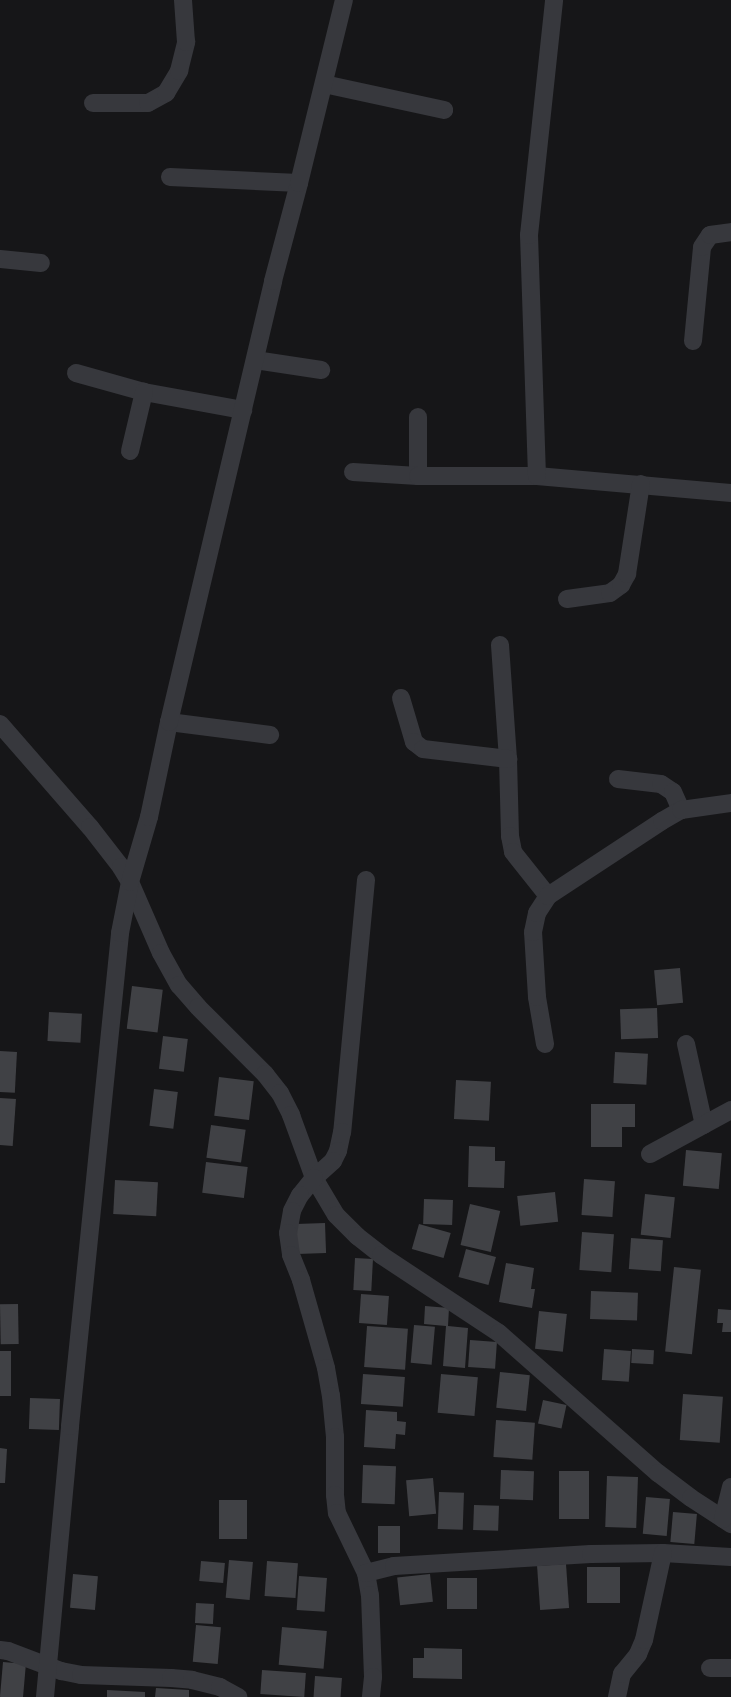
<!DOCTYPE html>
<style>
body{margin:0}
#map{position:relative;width:731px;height:1697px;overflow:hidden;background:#161618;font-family:"Asap Condensed",sans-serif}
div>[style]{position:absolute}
.building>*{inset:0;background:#404145;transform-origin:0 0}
.minor>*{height:18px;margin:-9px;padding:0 9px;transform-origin:9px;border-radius:9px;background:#37383d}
span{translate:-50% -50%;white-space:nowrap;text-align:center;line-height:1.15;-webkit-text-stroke:3px #111113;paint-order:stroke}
</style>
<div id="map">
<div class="building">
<i style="left:680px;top:968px;width:35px;height:26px;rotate:85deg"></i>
<i style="left:132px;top:986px;width:31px;height:43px;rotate:7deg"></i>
<i style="left:657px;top:1008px;width:30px;height:37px;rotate:88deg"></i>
<i style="left:49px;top:1012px;width:33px;height:29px;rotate:3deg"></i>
<i style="left:163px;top:1036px;width:25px;height:33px;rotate:7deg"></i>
<i style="left:0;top:1051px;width:17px;height:41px;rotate:3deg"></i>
<i style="left:615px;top:1052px;width:33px;height:31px;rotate:3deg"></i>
<i style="left:219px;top:1077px;width:35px;height:39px;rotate:7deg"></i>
<i style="left:456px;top:1080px;width:35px;height:39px;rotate:3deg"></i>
<i style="left:154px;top:1089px;width:24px;height:37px;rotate:7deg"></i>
<i style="left:0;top:1098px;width:16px;height:47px;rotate:4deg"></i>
<i style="clip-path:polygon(591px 1104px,635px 1104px,635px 1127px,622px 1127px,622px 1147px,591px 1147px)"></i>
<i style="left:211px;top:1125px;width:35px;height:33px;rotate:8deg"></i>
<i style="clip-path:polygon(469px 1146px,495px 1147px,495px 1161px,505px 1161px,504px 1188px,468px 1187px)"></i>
<i style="left:686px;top:1150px;width:36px;height:36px;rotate:5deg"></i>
<i style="left:206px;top:1162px;width:42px;height:31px;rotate:7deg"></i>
<i style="left:584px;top:1179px;width:31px;height:36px;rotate:4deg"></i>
<i style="left:115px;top:1180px;width:43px;height:34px;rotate:3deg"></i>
<i style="left:555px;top:1192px;width:30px;height:38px;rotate:84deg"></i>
<i style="left:645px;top:1194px;width:30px;height:41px;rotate:6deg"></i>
<i style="left:424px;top:1199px;width:29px;height:25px;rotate:2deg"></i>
<i style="left:470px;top:1204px;width:31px;height:42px;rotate:13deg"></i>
<i style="left:325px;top:1223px;width:30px;height:29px;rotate:88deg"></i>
<i style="left:419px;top:1224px;width:33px;height:26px;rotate:16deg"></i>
<i style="left:582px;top:1232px;width:32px;height:38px;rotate:4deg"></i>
<i style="left:631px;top:1238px;width:32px;height:31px;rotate:4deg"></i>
<i style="left:466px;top:1249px;width:31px;height:29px;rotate:15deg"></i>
<i style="left:355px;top:1258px;width:18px;height:32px;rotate:3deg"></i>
<i style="clip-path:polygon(506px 1263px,534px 1268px,531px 1289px,535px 1289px,532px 1308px,499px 1302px)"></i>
<i style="left:674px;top:1267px;width:27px;height:85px;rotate:6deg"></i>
<i style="left:591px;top:1291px;width:47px;height:28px;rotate:2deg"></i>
<i style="left:361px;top:1294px;width:28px;height:29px;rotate:4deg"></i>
<i style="left:18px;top:1304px;width:40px;height:18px;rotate:89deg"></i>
<i style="clip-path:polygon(425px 1306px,449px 1308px,448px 1326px,468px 1328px,465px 1368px,443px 1366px,446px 1326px,424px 1324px)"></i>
<i style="clip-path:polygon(718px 1309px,731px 1310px,731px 1332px,722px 1332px,723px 1323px,717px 1323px)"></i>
<i style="left:539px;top:1311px;width:28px;height:38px;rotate:6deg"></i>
<i style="left:414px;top:1325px;width:21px;height:38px;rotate:5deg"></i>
<i style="left:367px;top:1326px;width:41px;height:41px;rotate:4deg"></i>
<i style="left:470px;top:1340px;width:27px;height:27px;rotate:4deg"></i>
<i style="left:604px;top:1349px;width:27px;height:31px;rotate:4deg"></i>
<i style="left:632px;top:1349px;width:22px;height:14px;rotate:3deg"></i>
<i style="left:0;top:1351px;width:11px;height:45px"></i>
<i style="left:500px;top:1372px;width:30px;height:36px;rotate:6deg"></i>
<i style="left:363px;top:1374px;width:42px;height:30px;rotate:4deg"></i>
<i style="left:441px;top:1374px;width:37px;height:39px;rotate:5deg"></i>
<i style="left:683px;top:1394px;width:40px;height:46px;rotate:4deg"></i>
<i style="left:30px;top:1398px;width:30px;height:31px;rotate:2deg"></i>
<i style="left:543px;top:1400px;width:24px;height:24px;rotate:12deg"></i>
<i style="clip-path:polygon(366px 1410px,397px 1412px,397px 1421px,406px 1422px,405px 1435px,396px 1434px,395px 1449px,364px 1447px)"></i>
<i style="left:496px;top:1420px;width:39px;height:37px;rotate:4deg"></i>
<i style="clip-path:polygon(0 1448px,7px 1449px,5px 1483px,0 1483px)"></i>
<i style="left:363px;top:1465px;width:33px;height:38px;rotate:2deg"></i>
<i style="left:501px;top:1470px;width:33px;height:29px;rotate:2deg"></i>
<i style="left:589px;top:1471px;width:48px;height:30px;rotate:90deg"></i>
<i style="left:607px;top:1476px;width:31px;height:51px;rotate:2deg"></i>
<i style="left:433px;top:1478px;width:36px;height:27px;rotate:85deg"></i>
<i style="left:439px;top:1492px;width:25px;height:37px;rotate:2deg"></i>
<i style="left:646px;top:1497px;width:24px;height:37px;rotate:5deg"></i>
<i style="left:219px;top:1500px;width:28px;height:39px"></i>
<i style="left:474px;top:1505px;width:25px;height:25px;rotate:2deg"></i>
<i style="left:673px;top:1512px;width:24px;height:30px;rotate:5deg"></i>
<i style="left:378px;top:1526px;width:22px;height:27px"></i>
<i style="left:229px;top:1560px;width:24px;height:38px;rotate:5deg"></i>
<i style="left:201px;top:1561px;width:24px;height:20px;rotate:5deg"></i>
<i style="left:267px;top:1561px;width:31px;height:35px;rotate:4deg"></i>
<i style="left:566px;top:1564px;width:44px;height:29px;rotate:86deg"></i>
<i style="left:587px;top:1567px;width:33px;height:36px"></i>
<i style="left:73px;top:1574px;width:25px;height:34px;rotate:5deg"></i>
<i style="left:430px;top:1574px;width:28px;height:33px;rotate:84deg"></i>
<i style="left:299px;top:1576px;width:28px;height:34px;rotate:4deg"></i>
<i style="left:477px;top:1578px;width:31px;height:30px;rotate:90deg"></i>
<i style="left:196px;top:1603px;width:18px;height:20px;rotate:3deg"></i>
<i style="left:196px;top:1625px;width:25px;height:37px;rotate:5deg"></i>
<i style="left:282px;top:1627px;width:45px;height:38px;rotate:5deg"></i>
<i style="clip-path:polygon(424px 1648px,462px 1649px,462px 1679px,413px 1678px,413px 1658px,424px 1658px)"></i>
<i style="left:3px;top:1662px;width:23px;height:35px;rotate:5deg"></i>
<i style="left:262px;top:1670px;width:44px;height:24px;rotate:4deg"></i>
<i style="left:315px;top:1676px;width:27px;height:21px;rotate:4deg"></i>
<i style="clip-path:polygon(156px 1688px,189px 1690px,189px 1697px,155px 1697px)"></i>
<i style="clip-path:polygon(107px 1690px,145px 1692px,145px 1697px,107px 1697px)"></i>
</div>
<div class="minor">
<i style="left:324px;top:84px;width:123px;rotate:12.2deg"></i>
<i style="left:93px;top:103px;width:55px"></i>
<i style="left:148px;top:103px;width:21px;rotate:-29deg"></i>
<i style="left:166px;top:93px;width:26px;rotate:-59deg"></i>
<i style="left:179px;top:71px;width:30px;rotate:-76deg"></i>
<i style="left:186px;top:42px;width:42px;rotate:-94.1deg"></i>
<i style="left:170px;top:177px;width:129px;rotate:2.7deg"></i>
<i style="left:0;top:259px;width:41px;rotate:5.6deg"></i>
<i style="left:693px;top:341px;width:94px;rotate:-84.5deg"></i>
<i style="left:702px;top:247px;width:14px;rotate:-56deg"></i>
<i style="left:710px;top:235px;width:21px;rotate:-8deg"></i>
<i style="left:255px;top:360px;width:67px;rotate:8.6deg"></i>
<i style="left:76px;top:373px;width:71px;rotate:15.6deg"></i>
<i style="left:144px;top:392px;width:101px;rotate:10.3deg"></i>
<i style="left:418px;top:417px;width:59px;rotate:90deg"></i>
<i style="left:130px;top:451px;width:61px;rotate:-76.7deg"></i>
<i style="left:353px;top:472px;width:65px;rotate:3.5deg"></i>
<i style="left:418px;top:476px;width:119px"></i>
<i style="left:537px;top:476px;width:195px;rotate:5deg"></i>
<i style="left:537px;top:476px;width:241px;rotate:-91.9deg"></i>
<i style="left:529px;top:235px;width:236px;rotate:-83.9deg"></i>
<i style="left:567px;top:599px;width:43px;rotate:-7.9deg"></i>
<i style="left:610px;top:593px;width:14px;rotate:-36deg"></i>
<i style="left:621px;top:585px;width:13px;rotate:-61deg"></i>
<i style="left:627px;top:574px;width:91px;rotate:-81.2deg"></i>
<i style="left:500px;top:645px;width:114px;rotate:86deg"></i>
<i style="left:508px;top:759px;width:77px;rotate:88.5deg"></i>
<i style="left:510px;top:836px;width:16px;rotate:79deg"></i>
<i style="left:513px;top:852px;width:56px;rotate:51.5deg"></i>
<i style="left:401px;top:698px;width:46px;rotate:73.5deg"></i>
<i style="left:414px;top:742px;width:11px;rotate:38deg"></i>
<i style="left:423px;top:749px;width:86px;rotate:6.7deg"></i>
<i style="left:169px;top:722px;width:102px;rotate:7.3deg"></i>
<i style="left:0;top:724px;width:137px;rotate:48.9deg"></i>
<i style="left:90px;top:827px;width:51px;rotate:52.2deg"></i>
<i style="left:121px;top:867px;width:17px;rotate:59deg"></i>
<i style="left:130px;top:882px;width:77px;rotate:66.4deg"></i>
<i style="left:161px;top:953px;width:37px;rotate:61deg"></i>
<i style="left:179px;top:985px;width:29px;rotate:49deg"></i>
<i style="left:198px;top:1007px;width:95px;rotate:45deg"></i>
<i style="left:265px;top:1074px;width:24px;rotate:52deg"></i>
<i style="left:280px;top:1093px;width:25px;rotate:63deg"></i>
<i style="left:291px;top:1115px;width:67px;rotate:69.9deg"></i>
<i style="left:314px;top:1178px;width:43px;rotate:59.3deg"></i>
<i style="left:336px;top:1215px;width:30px;rotate:45deg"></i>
<i style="left:357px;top:1236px;width:31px;rotate:38deg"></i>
<i style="left:381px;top:1255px;width:141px;rotate:33.5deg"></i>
<i style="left:499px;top:1333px;width:212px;rotate:41.4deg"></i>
<i style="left:658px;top:1473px;width:41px;rotate:37.1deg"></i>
<i style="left:691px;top:1498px;width:48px;rotate:33deg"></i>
<i style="left:618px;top:779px;width:43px;rotate:6.6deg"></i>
<i style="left:661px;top:784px;width:14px;rotate:34deg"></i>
<i style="left:673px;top:792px;width:20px;rotate:66deg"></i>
<i style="left:366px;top:880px;width:253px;rotate:95.4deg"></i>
<i style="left:342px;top:1132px;width:19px;rotate:102deg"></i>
<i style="left:338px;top:1151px;width:11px;rotate:117deg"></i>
<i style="left:333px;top:1161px;width:25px;rotate:138deg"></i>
<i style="left:314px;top:1178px;width:22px;rotate:129deg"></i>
<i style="left:300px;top:1195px;width:18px;rotate:117deg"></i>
<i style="left:292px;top:1211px;width:22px;rotate:100deg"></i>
<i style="left:288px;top:1233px;width:22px;rotate:82deg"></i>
<i style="left:291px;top:1255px;width:27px;rotate:68deg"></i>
<i style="left:301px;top:1280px;width:91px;rotate:74.1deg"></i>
<i style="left:326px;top:1368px;width:28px;rotate:80deg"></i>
<i style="left:331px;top:1396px;width:41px;rotate:84.4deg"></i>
<i style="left:335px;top:1437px;width:58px;rotate:90deg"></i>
<i style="left:335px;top:1495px;width:18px;rotate:84deg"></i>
<i style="left:337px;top:1513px;width:67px;rotate:64.2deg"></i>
<i style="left:366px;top:1573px;width:22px;rotate:80deg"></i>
<i style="left:370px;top:1595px;width:82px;rotate:87.9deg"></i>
<i style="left:373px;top:1677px;width:20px;rotate:96deg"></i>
<i style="left:545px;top:1044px;width:48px;rotate:-99.7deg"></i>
<i style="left:537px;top:997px;width:65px;rotate:-93.5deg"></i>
<i style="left:533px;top:932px;width:19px;rotate:-78deg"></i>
<i style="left:537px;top:913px;width:20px;rotate:-57deg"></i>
<i style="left:548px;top:896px;width:136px;rotate:-33.3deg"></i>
<i style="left:662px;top:821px;width:22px;rotate:-30deg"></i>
<i style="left:681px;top:810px;width:50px;rotate:-8deg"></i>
<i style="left:686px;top:1044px;width:83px;rotate:77.5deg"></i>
<i style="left:650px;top:1154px;width:92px;rotate:-28.5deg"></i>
<i style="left:723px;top:1519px;width:33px;rotate:-76deg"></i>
<i style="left:366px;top:1573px;width:29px;rotate:-14deg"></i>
<i style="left:394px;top:1566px;width:197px;rotate:-3.5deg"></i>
<i style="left:591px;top:1554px;width:72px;rotate:-0.8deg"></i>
<i style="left:663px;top:1553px;width:68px;rotate:3.4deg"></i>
<i style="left:0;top:1650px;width:8px;rotate:7deg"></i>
<i style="left:8px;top:1651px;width:57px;rotate:20.7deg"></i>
<i style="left:61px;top:1671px;width:20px;rotate:11deg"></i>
<i style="left:81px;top:1675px;width:90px;rotate:1.9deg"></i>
<i style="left:171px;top:1678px;width:21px;rotate:5deg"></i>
<i style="left:192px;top:1680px;width:29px;rotate:14deg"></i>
<i style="left:220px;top:1687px;width:21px;rotate:29deg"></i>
<i style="left:710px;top:1668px;width:21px"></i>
<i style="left:45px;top:1697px;width:272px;rotate:-84.7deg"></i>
<i style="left:70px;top:1426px;width:496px;rotate:-84.2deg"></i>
<i style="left:120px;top:933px;width:52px;rotate:-78.9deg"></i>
<i style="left:130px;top:882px;width:68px;rotate:-73.7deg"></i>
<i style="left:149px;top:817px;width:97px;rotate:-78.1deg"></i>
<i style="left:169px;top:722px;width:453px;rotate:-76.7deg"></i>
<i style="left:273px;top:281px;width:101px;rotate:-75.1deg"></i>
<i style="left:299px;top:183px;width:188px;rotate:-76.2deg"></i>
<i style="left:617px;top:1697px;width:24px;rotate:-78deg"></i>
<i style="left:622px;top:1674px;width:26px;rotate:-51deg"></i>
<i style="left:638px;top:1654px;width:15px;rotate:-67deg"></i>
<i style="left:644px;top:1640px;width:89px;rotate:-77.7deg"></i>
</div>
</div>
